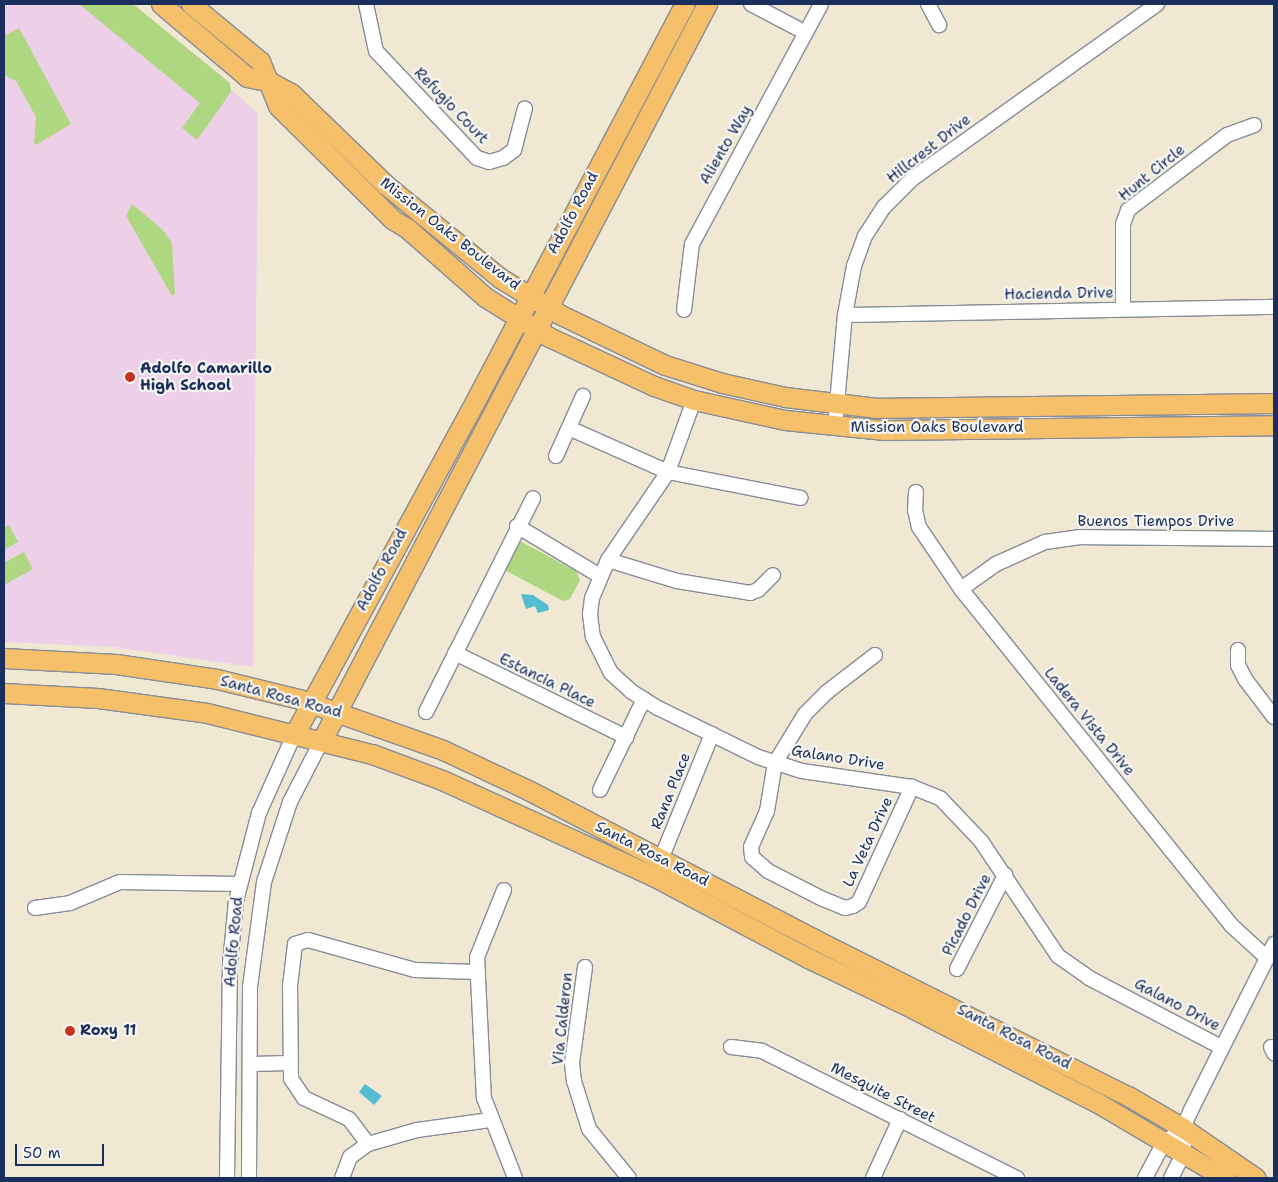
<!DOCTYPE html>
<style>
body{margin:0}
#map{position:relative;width:1278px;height:1182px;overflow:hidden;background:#f0e8d3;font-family:"Shantell Sans",sans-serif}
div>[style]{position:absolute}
.built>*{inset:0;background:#edd0e8}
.green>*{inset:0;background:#afd680}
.water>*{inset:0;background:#54bed0}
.roads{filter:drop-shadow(1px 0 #868c98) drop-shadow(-1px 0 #868c98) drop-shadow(0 1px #868c98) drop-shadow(0 -1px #868c98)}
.minor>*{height:14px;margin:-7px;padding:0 7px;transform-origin:7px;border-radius:7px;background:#fff}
.major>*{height:19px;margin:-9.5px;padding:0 9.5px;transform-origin:9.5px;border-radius:9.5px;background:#f6c06b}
.dots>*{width:14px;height:14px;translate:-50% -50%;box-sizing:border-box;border:2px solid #f6f6f2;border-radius:50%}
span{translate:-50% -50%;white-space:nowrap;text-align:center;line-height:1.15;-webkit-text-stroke:4.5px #f6f6f2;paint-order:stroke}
.street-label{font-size:15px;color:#1b2f5e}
.poi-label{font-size:15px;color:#1b2f5e;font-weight:700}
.left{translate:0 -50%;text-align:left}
.frame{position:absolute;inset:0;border:5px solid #1b2f5e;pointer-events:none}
.scale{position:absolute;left:15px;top:1144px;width:89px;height:22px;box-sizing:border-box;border:2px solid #1b2f5e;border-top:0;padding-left:6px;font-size:15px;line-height:18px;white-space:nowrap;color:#1b2f5e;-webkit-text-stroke:4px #f6f6f2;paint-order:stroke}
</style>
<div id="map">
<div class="built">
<i style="clip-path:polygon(4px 4px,132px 4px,258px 113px,253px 667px,113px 647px,4px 642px)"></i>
</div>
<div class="green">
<i style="clip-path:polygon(79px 4px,133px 4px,230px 83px,231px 92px,197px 140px,182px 128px,200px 103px)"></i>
<i style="clip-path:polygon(19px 28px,71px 124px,36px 145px,34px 143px,36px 117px,16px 81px,4px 75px,4px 36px)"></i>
<i style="clip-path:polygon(132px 204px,162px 229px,172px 243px,175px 294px,172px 296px,126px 216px)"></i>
<i style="clip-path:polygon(9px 525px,18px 542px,4px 550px,4px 528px)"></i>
<i style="clip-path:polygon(518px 540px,576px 571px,580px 580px,570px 599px,563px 601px,503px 569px)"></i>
<i style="clip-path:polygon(24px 552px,33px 569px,4px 585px,4px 563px)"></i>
</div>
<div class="water">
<i style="clip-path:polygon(521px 594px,533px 595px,548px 605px,549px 610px,538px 613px,535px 606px,526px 609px)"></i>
<i style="clip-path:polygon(365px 1084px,382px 1096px,374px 1105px,359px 1092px)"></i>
</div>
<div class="roads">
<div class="minor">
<i style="left:366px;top:4px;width:48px;rotate:78deg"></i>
<i style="left:376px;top:51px;width:147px;rotate:46.7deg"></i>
<i style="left:477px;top:158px;width:13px;rotate:18deg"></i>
<i style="left:489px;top:162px;width:15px;rotate:-16deg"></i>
<i style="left:503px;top:158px;width:14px;rotate:-36deg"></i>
<i style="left:514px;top:150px;width:43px;rotate:-75.3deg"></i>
<i style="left:751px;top:4px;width:62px;rotate:27.8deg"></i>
<i style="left:928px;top:4px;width:24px;rotate:62deg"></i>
<i style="left:1123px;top:309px;width:85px;rotate:-90deg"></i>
<i style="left:1123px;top:224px;width:15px;rotate:-70deg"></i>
<i style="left:1128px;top:210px;width:124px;rotate:-37.1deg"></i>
<i style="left:1227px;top:135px;width:29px;rotate:-20deg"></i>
<i style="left:684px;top:310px;width:66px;rotate:-83.1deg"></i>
<i style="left:692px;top:244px;width:272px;rotate:-61.7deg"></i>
<i style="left:845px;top:315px;width:429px;rotate:-1.1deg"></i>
<i style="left:694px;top:400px;width:77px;rotate:109.9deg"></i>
<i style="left:668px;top:472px;width:107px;rotate:124.3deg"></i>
<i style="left:608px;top:560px;width:41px;rotate:112.8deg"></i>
<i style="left:592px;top:598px;width:16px;rotate:97deg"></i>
<i style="left:590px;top:614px;width:23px;rotate:83deg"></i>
<i style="left:593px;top:637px;width:40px;rotate:63.4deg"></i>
<i style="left:611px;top:673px;width:28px;rotate:42deg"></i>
<i style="left:632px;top:692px;width:31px;rotate:32deg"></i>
<i style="left:658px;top:708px;width:111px;rotate:26.1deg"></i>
<i style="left:758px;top:757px;width:46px;rotate:17.7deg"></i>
<i style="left:802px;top:771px;width:111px;rotate:8.3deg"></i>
<i style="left:912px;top:787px;width:31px;rotate:22deg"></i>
<i style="left:941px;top:799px;width:58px;rotate:46.4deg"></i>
<i style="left:981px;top:841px;width:138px;rotate:56.2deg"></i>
<i style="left:1058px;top:956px;width:38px;rotate:35deg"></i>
<i style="left:1089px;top:978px;width:149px;rotate:27.6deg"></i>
<i style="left:835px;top:426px;width:111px;rotate:-84.9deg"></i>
<i style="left:845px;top:315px;width:50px;rotate:-79.6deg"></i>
<i style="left:854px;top:266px;width:32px;rotate:-70deg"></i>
<i style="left:865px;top:236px;width:35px;rotate:-57deg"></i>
<i style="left:884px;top:207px;width:40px;rotate:-45deg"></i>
<i style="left:912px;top:179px;width:301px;rotate:-35.5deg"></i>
<i style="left:571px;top:429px;width:106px;rotate:23.9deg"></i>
<i style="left:668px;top:472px;width:135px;rotate:11.1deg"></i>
<i style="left:556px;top:456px;width:66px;rotate:-65.8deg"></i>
<i style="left:916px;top:492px;width:18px;rotate:93deg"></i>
<i style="left:915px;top:510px;width:17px;rotate:77deg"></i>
<i style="left:919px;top:527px;width:75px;rotate:55.9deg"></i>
<i style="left:961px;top:589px;width:431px;rotate:51.2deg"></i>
<i style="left:1231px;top:925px;width:49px;rotate:42.5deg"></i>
<i style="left:517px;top:526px;width:97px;rotate:31.1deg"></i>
<i style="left:608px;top:560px;width:72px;rotate:16.9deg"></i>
<i style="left:677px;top:581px;width:74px;rotate:9.3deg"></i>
<i style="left:750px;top:593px;width:9px;rotate:-21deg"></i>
<i style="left:758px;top:590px;width:21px;rotate:-45deg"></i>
<i style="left:961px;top:589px;width:43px;rotate:-35.5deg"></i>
<i style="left:996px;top:564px;width:54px;rotate:-24.2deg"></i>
<i style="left:1045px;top:542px;width:34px;rotate:-8deg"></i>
<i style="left:1079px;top:537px;width:195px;rotate:0.6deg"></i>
<i style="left:1238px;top:650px;width:15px;rotate:90deg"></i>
<i style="left:1238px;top:665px;width:16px;rotate:63deg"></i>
<i style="left:1245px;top:679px;width:48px;rotate:52.7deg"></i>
<i style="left:455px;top:653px;width:191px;rotate:26.2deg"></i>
<i style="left:875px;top:655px;width:61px;rotate:142.4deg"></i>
<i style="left:827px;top:692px;width:31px;rotate:135deg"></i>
<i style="left:805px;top:714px;width:57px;rotate:121.5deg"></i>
<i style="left:775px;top:763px;width:49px;rotate:99.5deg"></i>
<i style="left:767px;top:811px;width:39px;rotate:114deg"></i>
<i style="left:751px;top:847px;width:10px;rotate:84deg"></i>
<i style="left:752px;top:857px;width:21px;rotate:41deg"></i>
<i style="left:768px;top:871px;width:62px;rotate:27deg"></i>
<i style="left:823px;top:899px;width:24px;rotate:22deg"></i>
<i style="left:845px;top:908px;width:8px;rotate:-14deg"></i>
<i style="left:853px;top:906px;width:7px;rotate:-34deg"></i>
<i style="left:859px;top:902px;width:127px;rotate:-65.3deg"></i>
<i style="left:426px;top:712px;width:239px;rotate:-63.4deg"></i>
<i style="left:600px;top:790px;width:101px;rotate:-64.2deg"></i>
<i style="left:661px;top:859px;width:135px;rotate:-67.8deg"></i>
<i style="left:504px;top:890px;width:72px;rotate:111.9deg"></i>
<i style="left:477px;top:957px;width:141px;rotate:87.2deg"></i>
<i style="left:484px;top:1098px;width:86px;rotate:68.8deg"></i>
<i style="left:35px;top:908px;width:35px;rotate:-8deg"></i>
<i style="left:70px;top:903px;width:54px;rotate:-22.8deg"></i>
<i style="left:120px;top:882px;width:119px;rotate:1deg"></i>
<i style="left:585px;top:967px;width:97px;rotate:97.7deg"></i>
<i style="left:572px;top:1063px;width:18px;rotate:84deg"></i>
<i style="left:574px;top:1081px;width:50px;rotate:72.6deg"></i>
<i style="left:589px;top:1129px;width:63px;rotate:50.8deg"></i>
<i style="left:957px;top:969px;width:106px;rotate:-62.9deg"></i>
<i style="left:731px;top:1047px;width:31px;rotate:7deg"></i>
<i style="left:762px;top:1051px;width:285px;rotate:26.5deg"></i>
<i style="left:1271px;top:1047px;width:7px;rotate:63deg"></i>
<i style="left:250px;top:1064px;width:40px;rotate:-1.4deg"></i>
<i style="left:368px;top:1144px;width:31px;rotate:-127deg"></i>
<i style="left:349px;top:1119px;width:50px;rotate:-155deg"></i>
<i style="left:304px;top:1098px;width:23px;rotate:-124deg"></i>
<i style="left:291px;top:1079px;width:93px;rotate:-90.6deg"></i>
<i style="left:290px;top:986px;width:42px;rotate:-83.2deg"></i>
<i style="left:295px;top:944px;width:14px;rotate:-17deg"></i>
<i style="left:308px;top:940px;width:111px;rotate:15.7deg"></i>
<i style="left:415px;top:970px;width:63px;rotate:1.8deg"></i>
<i style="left:227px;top:1178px;width:214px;rotate:-89.2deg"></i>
<i style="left:230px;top:964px;width:63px;rotate:-84.6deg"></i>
<i style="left:236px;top:901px;width:91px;rotate:-75.4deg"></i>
<i style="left:259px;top:813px;width:88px;rotate:-65.8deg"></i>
<i style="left:249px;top:1178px;width:191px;rotate:-89.7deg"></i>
<i style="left:250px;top:987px;width:106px;rotate:-82.4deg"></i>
<i style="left:264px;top:882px;width:84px;rotate:-72deg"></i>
<i style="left:290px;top:802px;width:70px;rotate:-62.7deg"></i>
<i style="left:342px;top:1178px;width:22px;rotate:-69deg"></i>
<i style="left:350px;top:1157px;width:22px;rotate:-36deg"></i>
<i style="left:368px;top:1144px;width:51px;rotate:-15.9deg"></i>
<i style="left:417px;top:1130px;width:74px;rotate:-7.8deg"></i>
<i style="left:873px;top:1178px;width:65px;rotate:-65.4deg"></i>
<i style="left:1145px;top:1178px;width:40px;rotate:-62deg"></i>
<i style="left:1164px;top:1143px;width:24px;rotate:-38deg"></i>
<i style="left:1171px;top:1178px;width:28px;rotate:-63deg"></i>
<i style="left:1184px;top:1153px;width:25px;rotate:-92deg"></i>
<i style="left:1183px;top:1128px;width:20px;rotate:-66deg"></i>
<i style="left:1191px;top:1110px;width:186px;rotate:-63.4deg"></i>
</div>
<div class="major">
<i style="left:161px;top:4px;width:113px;rotate:40.3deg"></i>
<i style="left:247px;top:77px;width:24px;rotate:12deg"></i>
<i style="left:270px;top:82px;width:24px;rotate:28deg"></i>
<i style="left:291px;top:93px;width:132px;rotate:44.1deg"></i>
<i style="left:386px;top:185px;width:147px;rotate:39.2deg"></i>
<i style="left:500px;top:278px;width:71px;rotate:31.2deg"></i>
<i style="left:561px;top:315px;width:115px;rotate:25.7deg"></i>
<i style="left:665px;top:365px;width:60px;rotate:17.5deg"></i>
<i style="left:722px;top:383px;width:65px;rotate:12.5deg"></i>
<i style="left:785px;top:397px;width:93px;rotate:6.8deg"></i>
<i style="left:877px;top:408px;width:397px;rotate:-0.7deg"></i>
<i style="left:191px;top:4px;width:89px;rotate:39.6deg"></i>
<i style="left:260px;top:61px;width:48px;rotate:68.2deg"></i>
<i style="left:278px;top:106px;width:161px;rotate:44.7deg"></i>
<i style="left:392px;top:219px;width:19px;rotate:32deg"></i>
<i style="left:408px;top:229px;width:103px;rotate:41.4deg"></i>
<i style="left:485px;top:297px;width:75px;rotate:32deg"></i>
<i style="left:549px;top:337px;width:116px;rotate:25deg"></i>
<i style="left:654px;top:386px;width:42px;rotate:19.3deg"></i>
<i style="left:694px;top:400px;width:93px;rotate:12.4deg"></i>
<i style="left:785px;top:420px;width:100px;rotate:5.8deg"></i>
<i style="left:884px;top:430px;width:390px;rotate:-0.7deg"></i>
<i style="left:4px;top:658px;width:112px;rotate:3.1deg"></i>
<i style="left:116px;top:664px;width:102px;rotate:8.4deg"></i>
<i style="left:217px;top:679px;width:84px;rotate:13.7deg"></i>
<i style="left:299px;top:699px;width:153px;rotate:19.5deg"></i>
<i style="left:443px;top:750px;width:94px;rotate:25.2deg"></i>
<i style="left:528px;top:790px;width:327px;rotate:27.5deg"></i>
<i style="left:818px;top:941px;width:347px;rotate:26.6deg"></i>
<i style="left:1128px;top:1096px;width:64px;rotate:30.2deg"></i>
<i style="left:1183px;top:1128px;width:88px;rotate:34.4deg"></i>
<i style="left:4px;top:693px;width:94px;rotate:3deg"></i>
<i style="left:98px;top:698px;width:110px;rotate:7.8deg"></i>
<i style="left:207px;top:713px;width:170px;rotate:14deg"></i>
<i style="left:372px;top:754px;width:75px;rotate:20.4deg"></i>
<i style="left:442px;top:780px;width:232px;rotate:24.5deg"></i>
<i style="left:653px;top:876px;width:175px;rotate:27.9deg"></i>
<i style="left:808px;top:958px;width:118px;rotate:25.7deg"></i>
<i style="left:914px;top:1009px;width:204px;rotate:27.1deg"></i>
<i style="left:1096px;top:1102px;width:150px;rotate:30.5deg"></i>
<i style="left:295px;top:733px;width:366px;rotate:-61.5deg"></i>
<i style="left:470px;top:411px;width:460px;rotate:-62.2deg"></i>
<i style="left:322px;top:740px;width:831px;rotate:-62.39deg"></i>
</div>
</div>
<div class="dots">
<i style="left:130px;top:377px;background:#c8321e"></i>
<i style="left:70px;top:1031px;background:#c8321e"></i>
</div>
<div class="street-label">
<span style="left:451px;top:106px;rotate:46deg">Refugio Court</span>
<span style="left:726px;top:145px;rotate:-60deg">Aliento Way</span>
<span style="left:929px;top:149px;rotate:-38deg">Hillcrest Drive</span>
<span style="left:1152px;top:173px;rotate:-39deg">Hunt Circle</span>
<span style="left:573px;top:213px;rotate:-62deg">Adolfo Road</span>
<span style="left:450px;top:234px;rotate:38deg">Mission Oaks Boulevard</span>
<span style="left:1059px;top:294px;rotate:-1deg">Hacienda Drive</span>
<span style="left:937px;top:428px">Mission Oaks Boulevard</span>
<span style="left:1156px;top:522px">Buenos Tiempos Drive</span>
<span style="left:382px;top:570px;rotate:-62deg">Adolfo Road</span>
<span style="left:547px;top:681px;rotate:26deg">Estancia Place</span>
<span style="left:281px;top:697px;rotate:15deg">Santa Rosa Road</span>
<span style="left:1089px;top:722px;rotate:51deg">Ladera Vista Drive</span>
<span style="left:838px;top:758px;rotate:9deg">Galano Drive</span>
<span style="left:671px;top:791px;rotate:-68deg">Rana Place</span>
<span style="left:868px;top:842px;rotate:-65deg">La Veta Drive</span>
<span style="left:652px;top:854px;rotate:27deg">Santa Rosa Road</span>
<span style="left:967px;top:915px;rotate:-63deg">Picado Drive</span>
<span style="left:234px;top:942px;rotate:-85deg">Adolfo Road</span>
<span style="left:1177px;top:1005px;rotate:28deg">Galano Drive</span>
<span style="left:563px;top:1019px;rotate:-84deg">Via Calderon</span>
<span style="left:1014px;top:1037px;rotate:27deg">Santa Rosa Road</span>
<span style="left:883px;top:1093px;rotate:27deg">Mesquite Street</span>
</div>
<div class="poi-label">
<span class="left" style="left:140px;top:377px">Adolfo Camarillo<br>High School</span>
<span class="left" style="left:80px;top:1031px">Roxy 11</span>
</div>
<div class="frame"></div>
<div class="scale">50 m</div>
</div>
